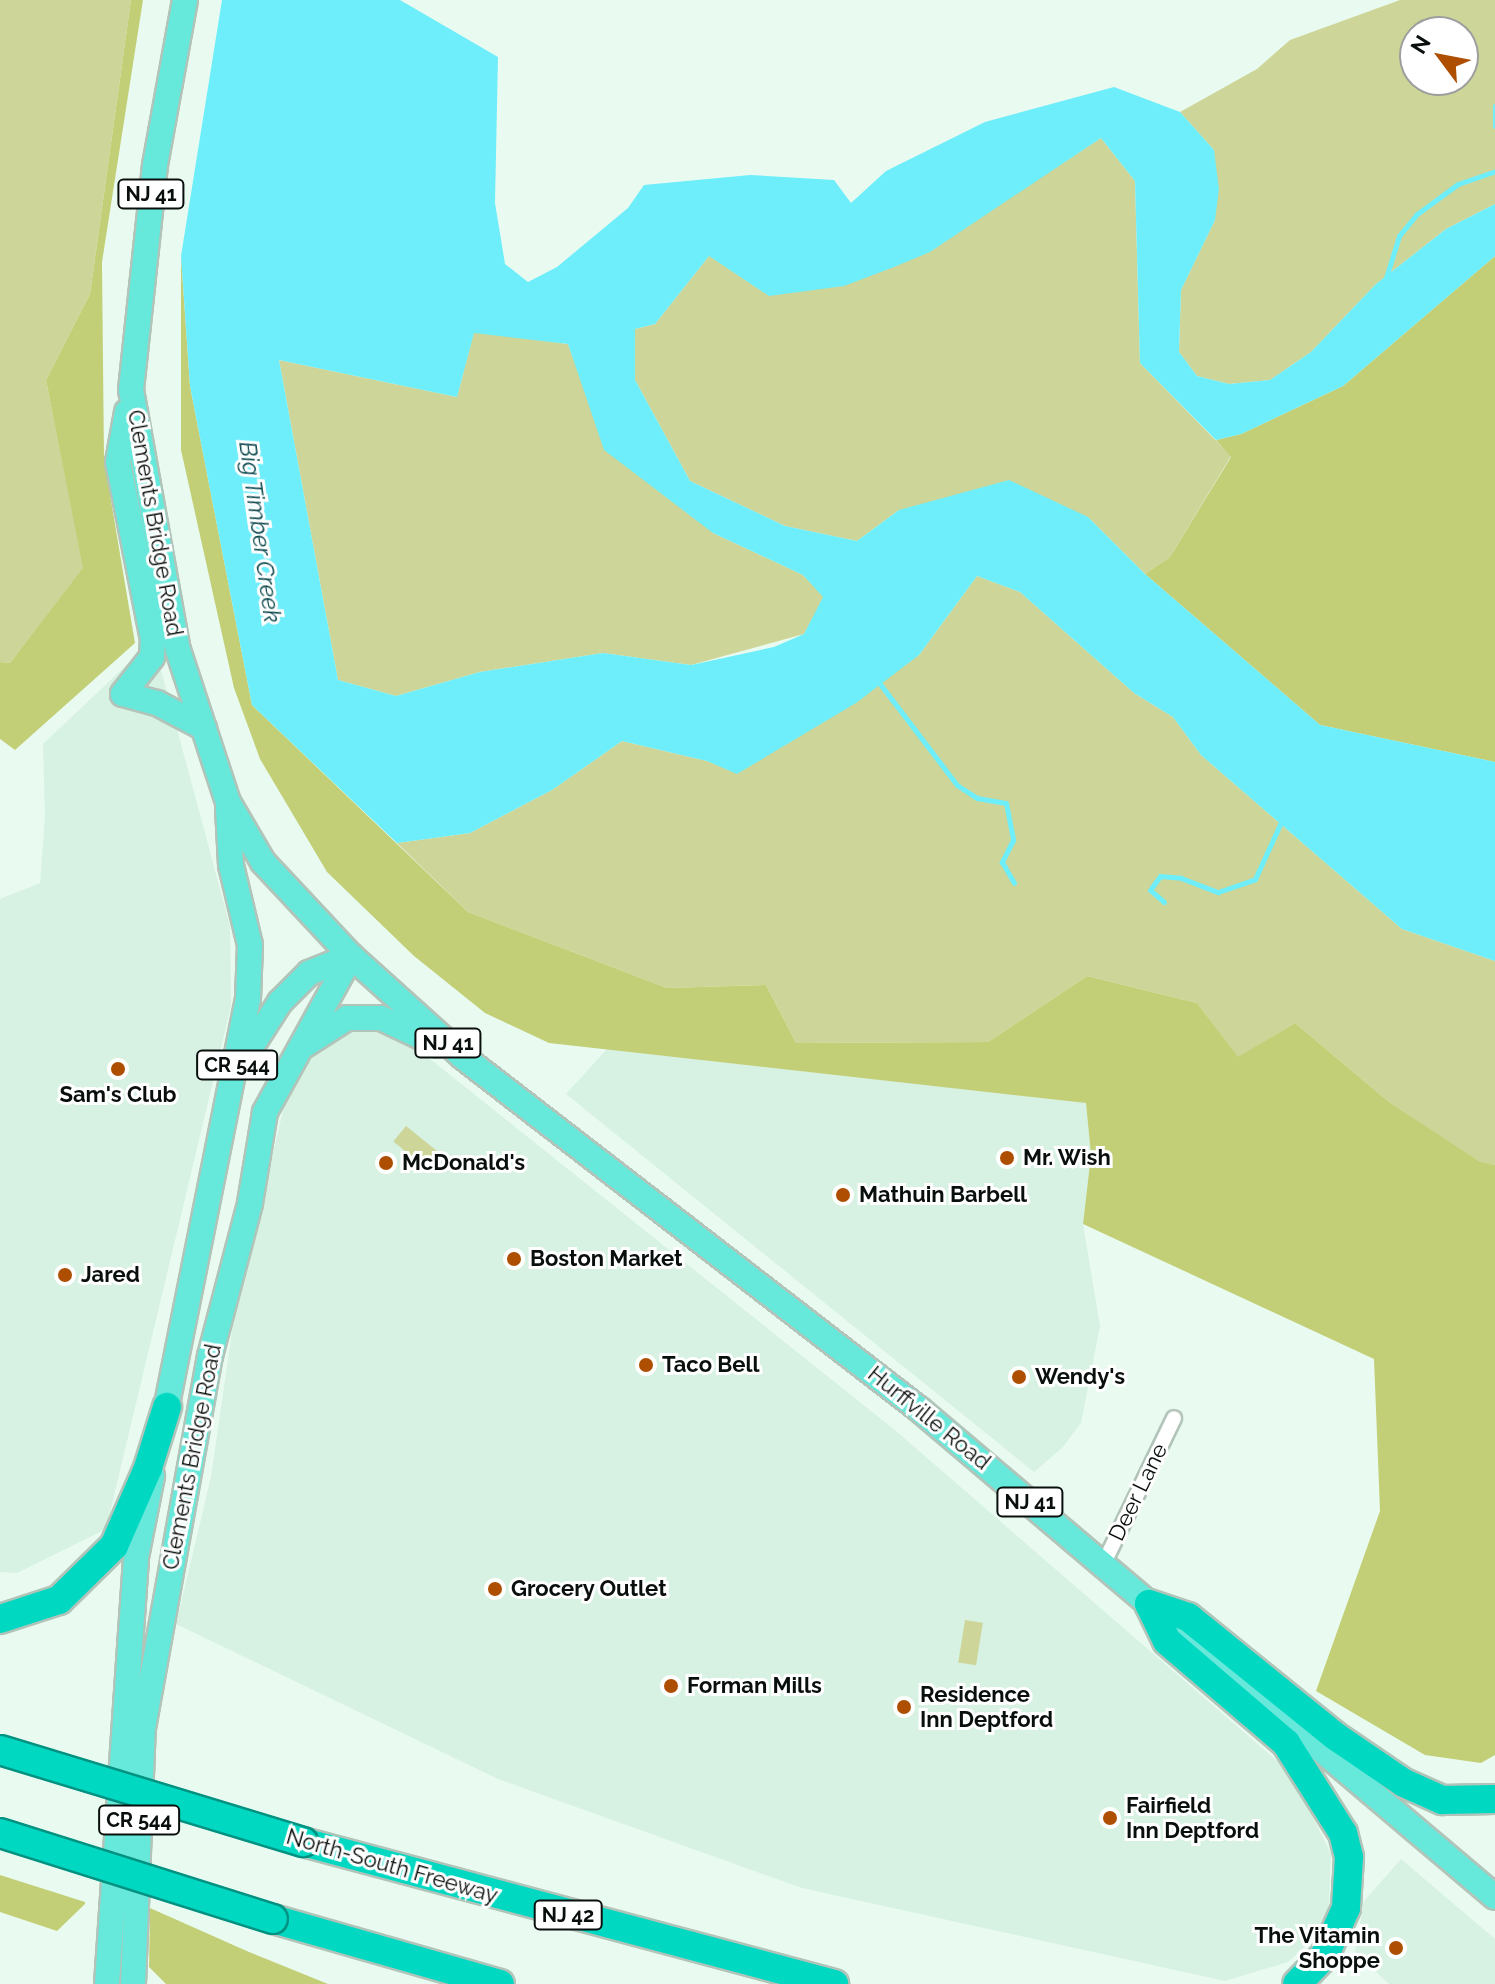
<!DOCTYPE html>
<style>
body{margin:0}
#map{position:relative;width:1495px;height:1984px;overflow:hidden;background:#e9fbf0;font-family:Raleway,sans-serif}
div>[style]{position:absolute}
.built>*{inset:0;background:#d7f1e2}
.green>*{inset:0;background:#cdd698;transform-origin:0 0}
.forest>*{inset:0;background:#c3cf77}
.water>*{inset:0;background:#6eedfa}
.stream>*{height:5px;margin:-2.5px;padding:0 2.5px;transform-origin:2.5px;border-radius:2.5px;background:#6eedfa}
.roads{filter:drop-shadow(2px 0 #b2c4b9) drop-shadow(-2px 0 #b2c4b9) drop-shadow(0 2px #b2c4b9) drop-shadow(0 -2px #b2c4b9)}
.street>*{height:14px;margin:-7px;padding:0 7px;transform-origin:7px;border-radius:7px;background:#fff}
.primary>*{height:24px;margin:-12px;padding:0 12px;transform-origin:12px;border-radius:12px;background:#66e8da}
.highway>*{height:28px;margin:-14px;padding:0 14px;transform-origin:14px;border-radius:14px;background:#00d8c2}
.bridges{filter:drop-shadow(2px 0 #039282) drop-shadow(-2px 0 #039282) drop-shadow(0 2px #039282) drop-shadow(0 -2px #039282)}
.highway-bridge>*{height:28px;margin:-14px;padding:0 14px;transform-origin:14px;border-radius:14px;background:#00d8c2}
.dots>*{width:22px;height:22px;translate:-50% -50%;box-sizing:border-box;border:4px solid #fff;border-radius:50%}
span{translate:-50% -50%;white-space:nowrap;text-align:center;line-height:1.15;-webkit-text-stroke:6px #fff;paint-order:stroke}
.shield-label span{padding:2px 6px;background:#fff;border:2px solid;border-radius:6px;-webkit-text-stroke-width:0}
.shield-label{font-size:20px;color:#090f0c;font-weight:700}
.street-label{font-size:22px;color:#090f0c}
.poi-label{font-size:22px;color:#090f0c;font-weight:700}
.left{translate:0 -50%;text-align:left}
.right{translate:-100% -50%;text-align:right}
.water-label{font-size:24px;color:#09464b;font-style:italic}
.north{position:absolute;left:1399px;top:16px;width:80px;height:80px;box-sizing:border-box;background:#fff;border:2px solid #9d9f9e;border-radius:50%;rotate:302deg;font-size:22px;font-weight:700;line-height:32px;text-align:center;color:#090f0c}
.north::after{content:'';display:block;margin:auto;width:28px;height:36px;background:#ad4e00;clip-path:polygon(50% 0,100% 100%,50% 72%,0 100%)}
</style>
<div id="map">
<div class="built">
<i style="clip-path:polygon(153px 640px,230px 926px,231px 1006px,106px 1529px,17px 1573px,0 1572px,0 899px,40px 883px,45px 817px,43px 744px)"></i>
<i style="clip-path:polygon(371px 1023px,400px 1035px,896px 1431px,1291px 1773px,1331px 1854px,1328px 1925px,1288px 1962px,1225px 1981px,802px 1888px,498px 1779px,176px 1624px,211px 1477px,233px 1325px,284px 1106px,307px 1062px,332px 1031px)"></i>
<i style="clip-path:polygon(607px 1049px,1086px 1103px,1091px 1155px,1083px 1224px,1100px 1326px,1081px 1423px,1062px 1448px,1034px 1472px,566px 1094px)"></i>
<i style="clip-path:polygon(1401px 1859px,1495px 1939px,1495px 1984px,1389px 1984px,1355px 1952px,1364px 1901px)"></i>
</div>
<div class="green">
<i style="clip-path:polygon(0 0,131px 0,90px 294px,46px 380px,84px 568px,10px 663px,0 662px)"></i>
<i style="clip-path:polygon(evenodd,1400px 0,1495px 0,1495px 204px,1446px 229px,1376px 284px,1311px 352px,1270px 380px,1229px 384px,1197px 376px,1179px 352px,1181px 290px,1215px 220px,1214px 150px,1180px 112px,1257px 69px,1290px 40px,1400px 0,1415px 32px,1463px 32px,1463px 80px,1415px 80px,1415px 32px)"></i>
<i style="clip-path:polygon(1101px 138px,1135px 181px,1140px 363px,1231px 456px,1170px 557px,1145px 574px,1088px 517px,899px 510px,857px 541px,785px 526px,690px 481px,635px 380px,635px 329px,655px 324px,709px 256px,955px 233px)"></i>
<i style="clip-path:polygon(474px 332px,568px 344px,581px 380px,713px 533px,803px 575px,824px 597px,804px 634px,691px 665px,603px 653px,480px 672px,396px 696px,338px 680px,279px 360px,457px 397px)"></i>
<i style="clip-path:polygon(977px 576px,1020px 592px,1134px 693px,1173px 717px,1201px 755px,1402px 929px,1495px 961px,1495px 1165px,1480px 1163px,1389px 1102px,1295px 1023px,1238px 1058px,1197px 1003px,1087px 976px,988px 1042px,796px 1043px,766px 985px,667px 988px,468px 912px,397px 843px,470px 833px,552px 790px,622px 741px,707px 761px,737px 773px,919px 655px)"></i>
<i style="left:406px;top:1126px;width:41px;height:20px;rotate:39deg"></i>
<i style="left:965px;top:1620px;width:18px;height:43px;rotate:9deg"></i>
</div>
<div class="forest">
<i style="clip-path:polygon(131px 0,143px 0,102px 262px,104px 459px,135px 643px,15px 750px,0 739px,0 662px,10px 663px,83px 568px,46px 380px,90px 294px)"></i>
<i style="clip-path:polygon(181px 256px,190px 386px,252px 705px,468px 912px,667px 988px,766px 985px,796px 1043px,988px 1042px,1087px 976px,1197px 1003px,1238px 1057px,1295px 1023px,1389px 1102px,1480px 1162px,1495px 1165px,1495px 1755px,1481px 1763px,1425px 1755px,1316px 1691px,1380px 1511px,1374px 1359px,1083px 1224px,1091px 1155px,1086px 1103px,549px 1043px,485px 1013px,414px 956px,327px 872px,260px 759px,234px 688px,181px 450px)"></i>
<i style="clip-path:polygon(1495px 256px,1495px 762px,1320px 725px,1145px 574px,1170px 557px,1231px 457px,1216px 440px,1241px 434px,1343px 386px)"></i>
<i style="clip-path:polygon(0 1875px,85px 1902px,85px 1904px,57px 1931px,0 1912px)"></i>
<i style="clip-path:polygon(150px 1908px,249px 1952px,328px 1984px,166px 1984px,149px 1967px)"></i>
</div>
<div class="water">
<i style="clip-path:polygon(evenodd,222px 0,400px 0,498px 57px,495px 203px,505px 264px,528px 282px,557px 267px,628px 208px,644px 185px,750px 175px,834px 180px,851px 203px,886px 171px,985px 122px,1114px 87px,1180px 112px,1214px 150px,1219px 189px,1215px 220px,1181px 290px,1179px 352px,1197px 376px,1229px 384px,1270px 380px,1311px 352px,1376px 284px,1446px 229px,1495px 204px,1495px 256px,1343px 386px,1241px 434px,1216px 440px,1140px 363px,1135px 181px,1101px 138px,930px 252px,894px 267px,844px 286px,769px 296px,709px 256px,655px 324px,635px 329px,635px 380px,690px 481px,785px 526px,857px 541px,899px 510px,1009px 480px,1088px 517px,1145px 574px,1320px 725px,1495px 762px,1495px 961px,1402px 929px,1201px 755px,1173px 717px,1134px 693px,1020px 592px,977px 576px,919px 655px,856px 703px,737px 774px,707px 761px,622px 741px,552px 790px,470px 833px,397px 843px,252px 705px,190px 386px,181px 256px,222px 0,474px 333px,568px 344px,604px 450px,713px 533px,803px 575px,823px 597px,804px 634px,774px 647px,691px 665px,603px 653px,480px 672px,396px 696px,338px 680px,279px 360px,457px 397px,474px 333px)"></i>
</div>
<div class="stream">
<i style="left:1495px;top:106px;width:20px;rotate:90deg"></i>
<i style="left:1385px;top:281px;width:47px;rotate:-72.7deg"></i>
<i style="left:1399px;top:236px;width:28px;rotate:-51deg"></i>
<i style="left:1417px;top:214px;width:51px;rotate:-36.2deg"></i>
<i style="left:1458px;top:184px;width:39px;rotate:-19deg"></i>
<i style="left:877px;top:680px;width:132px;rotate:52.7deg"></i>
<i style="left:957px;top:785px;width:24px;rotate:33deg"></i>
<i style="left:977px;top:798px;width:29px;rotate:10deg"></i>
<i style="left:1006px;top:803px;width:38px;rotate:79deg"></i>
<i style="left:1013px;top:840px;width:25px;rotate:117deg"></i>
<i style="left:1002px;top:862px;width:24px;rotate:60deg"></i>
<i style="left:1164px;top:902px;width:18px;rotate:-139deg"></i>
<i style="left:1150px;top:890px;width:17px;rotate:-54deg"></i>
<i style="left:1160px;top:876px;width:21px;rotate:5deg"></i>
<i style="left:1181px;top:878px;width:40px;rotate:21deg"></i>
<i style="left:1218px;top:892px;width:39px;rotate:-19deg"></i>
<i style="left:1255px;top:879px;width:65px;rotate:-65.4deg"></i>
</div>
<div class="roads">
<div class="street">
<i style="left:1103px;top:1565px;width:163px;rotate:-64.2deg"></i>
</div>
<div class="primary">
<i style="left:185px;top:0;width:168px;rotate:100.3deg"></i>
<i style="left:155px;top:165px;width:226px;rotate:96.1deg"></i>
<i style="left:131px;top:390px;width:264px;rotate:79.8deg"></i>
<i style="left:178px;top:650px;width:160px;rotate:71.8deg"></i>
<i style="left:228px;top:802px;width:69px;rotate:59.7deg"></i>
<i style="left:263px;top:862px;width:129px;rotate:46.9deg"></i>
<i style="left:351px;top:956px;width:151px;rotate:42deg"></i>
<i style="left:463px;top:1057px;width:576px;rotate:37.67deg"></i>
<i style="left:919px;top:1409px;width:755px;rotate:40.27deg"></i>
<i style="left:123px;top:694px;width:47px;rotate:-51.9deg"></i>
<i style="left:152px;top:657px;width:17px;rotate:-87deg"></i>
<i style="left:153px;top:640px;width:181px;rotate:-101.1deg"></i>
<i style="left:118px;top:462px;width:51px;rotate:-79.8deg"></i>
<i style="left:123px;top:694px;width:35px;rotate:15deg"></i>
<i style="left:157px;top:703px;width:53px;rotate:28deg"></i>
<i style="left:305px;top:1045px;width:50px;rotate:-32.7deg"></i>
<i style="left:347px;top:1018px;width:34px"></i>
<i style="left:381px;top:1018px;width:63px;rotate:25.3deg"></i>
<i style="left:246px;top:1055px;width:63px;rotate:-57.3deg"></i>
<i style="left:280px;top:1002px;width:41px;rotate:-45deg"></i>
<i style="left:309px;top:973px;width:45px;rotate:-22deg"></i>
<i style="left:163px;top:1424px;width:433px;rotate:-78.7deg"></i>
<i style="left:248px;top:999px;width:54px;rotate:-87.9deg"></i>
<i style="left:250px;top:945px;width:82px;rotate:-103.4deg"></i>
<i style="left:231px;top:865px;width:57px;rotate:-93deg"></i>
<i style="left:107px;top:1984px;width:428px;rotate:-86.1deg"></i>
<i style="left:136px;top:1557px;width:83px;rotate:-78.8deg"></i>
<i style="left:133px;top:1984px;width:256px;rotate:-87.8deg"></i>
<i style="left:143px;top:1728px;width:378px;rotate:-79.8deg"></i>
<i style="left:210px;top:1356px;width:158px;rotate:-75.3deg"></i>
<i style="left:250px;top:1203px;width:92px;rotate:-80.6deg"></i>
<i style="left:265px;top:1112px;width:178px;rotate:-61.1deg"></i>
</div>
<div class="highway">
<i style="left:1149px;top:1604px;width:41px;rotate:64.1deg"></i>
<i style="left:1167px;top:1641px;width:157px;rotate:40.6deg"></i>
<i style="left:1286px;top:1743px;width:107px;rotate:57.7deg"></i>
<i style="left:1343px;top:1833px;width:25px;rotate:76deg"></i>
<i style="left:1349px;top:1857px;width:51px;rotate:93.4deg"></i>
<i style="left:1346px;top:1908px;width:51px;rotate:114.1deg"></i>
<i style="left:1325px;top:1955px;width:40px;rotate:134deg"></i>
<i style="left:1149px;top:1604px;width:41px;rotate:18.4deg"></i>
<i style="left:1188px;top:1617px;width:189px;rotate:39deg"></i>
<i style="left:1335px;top:1736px;width:83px;rotate:34.3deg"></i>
<i style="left:1404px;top:1783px;width:42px;rotate:24.1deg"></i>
<i style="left:1442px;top:1800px;width:53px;rotate:-1.1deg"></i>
<i style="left:0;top:1619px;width:62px;rotate:-17.9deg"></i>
<i style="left:59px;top:1600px;width:77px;rotate:-44.5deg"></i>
<i style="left:114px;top:1546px;width:85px;rotate:-66.4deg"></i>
<i style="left:148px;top:1468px;width:64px;rotate:-72.7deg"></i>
<i style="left:303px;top:1842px;width:550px;rotate:14.97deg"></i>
<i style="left:273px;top:1919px;width:236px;rotate:16deg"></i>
</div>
</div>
<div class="bridges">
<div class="highway-bridge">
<i style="left:0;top:1750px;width:317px;rotate:16.9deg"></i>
<i style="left:0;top:1833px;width:286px;rotate:17.5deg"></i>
</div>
</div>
<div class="dots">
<i style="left:118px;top:1069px;background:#ad4e00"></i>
<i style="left:1007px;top:1158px;background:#ad4e00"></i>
<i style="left:386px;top:1163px;background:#ad4e00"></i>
<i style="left:843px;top:1195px;background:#ad4e00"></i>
<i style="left:514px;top:1259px;background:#ad4e00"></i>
<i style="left:65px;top:1275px;background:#ad4e00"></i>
<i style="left:646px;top:1365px;background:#ad4e00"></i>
<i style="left:1019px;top:1377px;background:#ad4e00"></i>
<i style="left:495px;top:1589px;background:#ad4e00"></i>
<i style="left:671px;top:1686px;background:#ad4e00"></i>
<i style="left:904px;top:1707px;background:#ad4e00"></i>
<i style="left:1110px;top:1818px;background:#ad4e00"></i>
<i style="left:1396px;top:1948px;background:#ad4e00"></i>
</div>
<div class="shield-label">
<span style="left:151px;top:194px">NJ 41</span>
<span style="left:448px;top:1043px">NJ 41</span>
<span style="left:237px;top:1065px">CR 544</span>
<span style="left:1030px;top:1502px">NJ 41</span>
<span style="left:139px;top:1820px">CR 544</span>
<span style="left:568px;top:1915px">NJ 42</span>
</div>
<div class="street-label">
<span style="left:155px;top:523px;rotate:80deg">Clements Bridge Road</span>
<span style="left:929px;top:1418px;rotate:39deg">Hurffville Road</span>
<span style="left:192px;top:1457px;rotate:-79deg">Clements Bridge Road</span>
<span style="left:1138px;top:1492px;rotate:-64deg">Deer Lane</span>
<span style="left:392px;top:1866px;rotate:16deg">North-South Freeway</span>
</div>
<div class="poi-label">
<span style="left:118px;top:1095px">Sam's Club</span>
<span class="left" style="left:1023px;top:1158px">Mr. Wish</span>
<span class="left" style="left:402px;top:1163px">McDonald's</span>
<span class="left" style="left:859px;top:1195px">Mathuin Barbell</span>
<span class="left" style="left:530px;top:1259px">Boston Market</span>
<span class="left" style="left:81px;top:1275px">Jared</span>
<span class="left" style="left:662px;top:1365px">Taco Bell</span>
<span class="left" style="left:1035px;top:1377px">Wendy's</span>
<span class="left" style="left:511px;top:1589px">Grocery Outlet</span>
<span class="left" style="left:687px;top:1686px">Forman Mills</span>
<span class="left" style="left:920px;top:1707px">Residence<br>Inn Deptford</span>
<span class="left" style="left:1126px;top:1818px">Fairfield<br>Inn Deptford</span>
<span class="right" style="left:1380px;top:1948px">The Vitamin<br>Shoppe</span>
</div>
<div class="water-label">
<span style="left:260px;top:532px;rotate:82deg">Big Timber Creek</span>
</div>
<div class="north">N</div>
</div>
